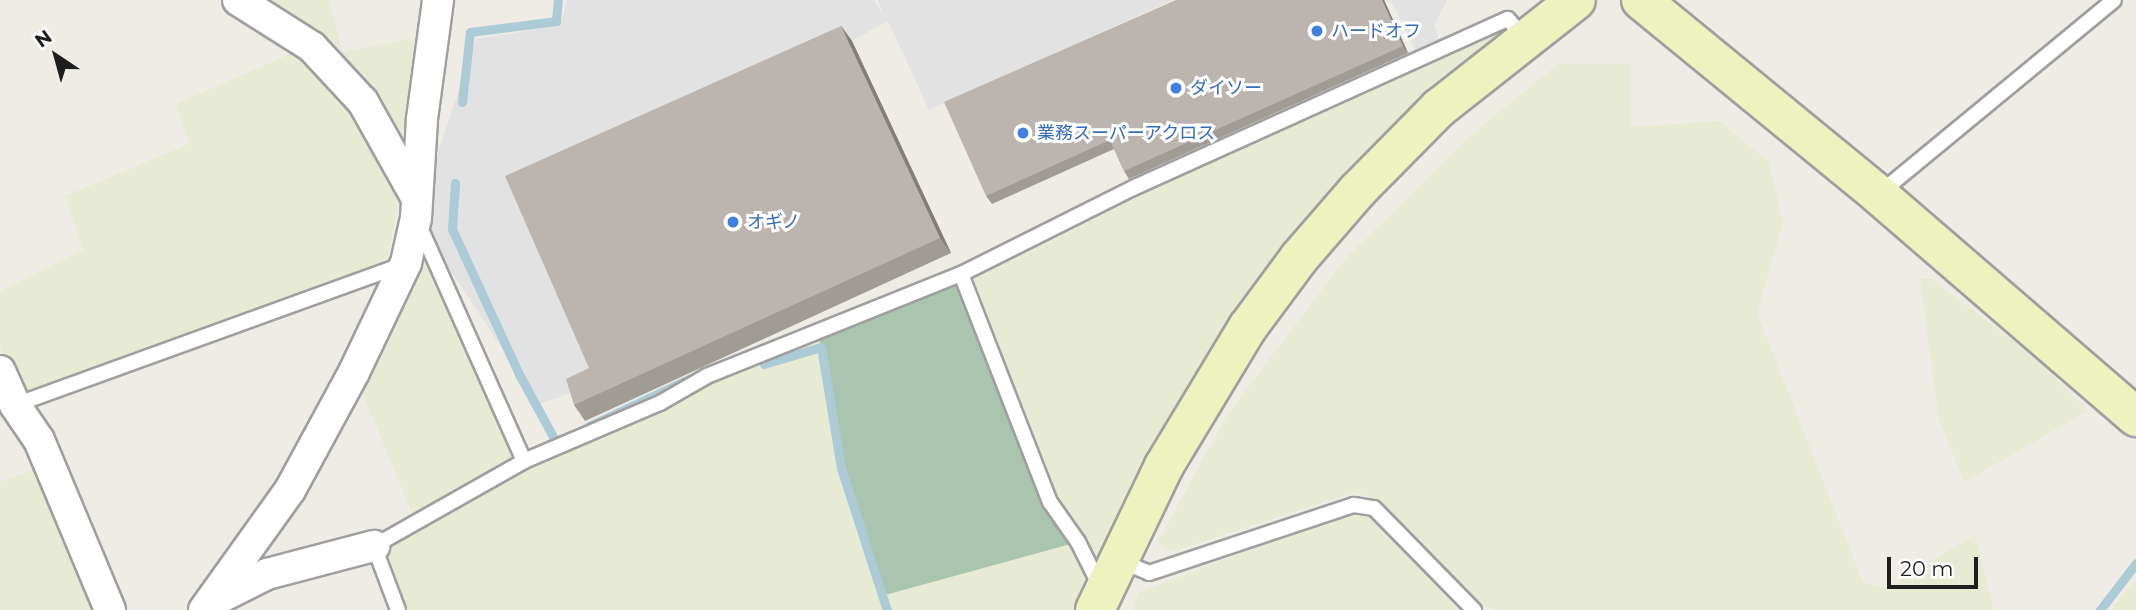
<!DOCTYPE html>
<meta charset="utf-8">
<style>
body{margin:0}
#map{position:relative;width:2136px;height:610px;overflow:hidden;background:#eeece5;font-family:Montserrat,"Noto Sans JP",sans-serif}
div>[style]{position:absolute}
.farmland>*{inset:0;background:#e8ebd3}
.cemetery>*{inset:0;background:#a9c4af}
.parking>*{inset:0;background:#e2e2e2}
.stream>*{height:9px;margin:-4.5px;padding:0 4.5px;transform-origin:4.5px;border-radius:4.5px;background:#abcbd7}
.roads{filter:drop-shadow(2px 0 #9f9f9f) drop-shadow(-2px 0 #9f9f9f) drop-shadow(0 2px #9f9f9f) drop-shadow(0 -2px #9f9f9f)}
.lane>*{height:14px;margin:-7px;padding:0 7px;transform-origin:7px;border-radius:7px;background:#fff}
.street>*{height:30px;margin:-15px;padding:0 15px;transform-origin:15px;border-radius:15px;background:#fff}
.secondary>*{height:38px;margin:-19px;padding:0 19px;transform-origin:19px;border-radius:19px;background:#edf2bf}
.wall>*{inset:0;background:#a19b96}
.shaded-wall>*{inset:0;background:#837e7a}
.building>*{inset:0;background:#bbb4af}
.dots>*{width:19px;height:19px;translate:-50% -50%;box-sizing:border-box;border:4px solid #fff;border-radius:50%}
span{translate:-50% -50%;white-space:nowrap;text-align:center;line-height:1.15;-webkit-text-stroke:6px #fff;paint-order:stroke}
.shop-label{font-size:18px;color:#366cbe}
.left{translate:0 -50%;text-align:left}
.north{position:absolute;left:21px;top:21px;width:70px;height:70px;-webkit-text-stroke:5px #fff;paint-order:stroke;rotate:324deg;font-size:19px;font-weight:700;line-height:28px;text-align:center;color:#1e1e1e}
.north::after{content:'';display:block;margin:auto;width:24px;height:32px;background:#1e1e1e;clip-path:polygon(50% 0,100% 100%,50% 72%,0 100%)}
.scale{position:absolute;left:1887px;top:557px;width:91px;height:32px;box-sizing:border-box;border:4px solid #1e1e1e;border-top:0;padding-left:9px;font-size:21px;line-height:24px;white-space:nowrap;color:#1e1e1e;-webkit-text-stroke:5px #fff;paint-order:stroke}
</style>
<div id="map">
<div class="farmland">
<i style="clip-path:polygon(253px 0,328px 0,343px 52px,414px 38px,417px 76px,404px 150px)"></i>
<i style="clip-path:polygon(1508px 19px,1524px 38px,1299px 258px,1095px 610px,398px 610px,374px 546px,417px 526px,354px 372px,416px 218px,524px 461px,818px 332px,841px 468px,1050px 502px,961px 274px)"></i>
<i style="clip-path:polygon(299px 50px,346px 102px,401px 189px,387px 261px,18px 395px,0 346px,0 291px,83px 250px,65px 196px,189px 144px,176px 104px)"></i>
<i style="clip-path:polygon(1558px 64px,1630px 64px,1631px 127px,1720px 121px,1769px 162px,1783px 223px,1757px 313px,1863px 582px,1887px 588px,1975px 535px,1994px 610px,1493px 610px,1468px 599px,1378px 501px,1355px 492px,1173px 551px,1157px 543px,1227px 415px,1345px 259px,1480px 127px)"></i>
<i style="clip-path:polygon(1920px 279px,1932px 279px,2039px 361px,2088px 411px,1964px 482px,1939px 420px)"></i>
<i style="clip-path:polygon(39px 468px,98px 610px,0 610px,0 482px)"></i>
<i style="clip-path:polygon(1350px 511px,1377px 519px,1458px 610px,1132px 610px,1138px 593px)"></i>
<i style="clip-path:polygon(2136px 579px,2136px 610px,2111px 610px)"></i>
</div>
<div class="cemetery">
<i style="clip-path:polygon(961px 274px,1050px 502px,1078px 542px,885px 595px,841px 468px,818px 332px)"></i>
</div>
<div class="parking">
<i style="clip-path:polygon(567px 0,874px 0,883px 15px,878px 0,1173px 0,929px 110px,888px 21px,852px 41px,600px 383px,539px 404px,416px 218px,476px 39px,561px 25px)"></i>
<i style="clip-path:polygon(1391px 0,1447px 0,1434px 25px,1442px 48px,1419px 58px)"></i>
</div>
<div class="stream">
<i style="left:462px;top:102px;width:70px;rotate:-83.5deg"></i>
<i style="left:470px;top:32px;width:87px;rotate:-7.3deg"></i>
<i style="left:556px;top:21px;width:21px;rotate:-85deg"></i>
<i style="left:455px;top:183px;width:46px;rotate:93.7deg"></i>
<i style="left:452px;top:229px;width:162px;rotate:65.2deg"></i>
<i style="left:520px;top:376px;width:75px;rotate:61.4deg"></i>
<i style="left:556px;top:442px;width:8px;rotate:-30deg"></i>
<i style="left:764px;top:364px;width:59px;rotate:-16.6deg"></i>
<i style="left:821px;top:347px;width:123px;rotate:80.6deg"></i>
<i style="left:841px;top:468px;width:149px;rotate:72.1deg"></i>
<i style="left:589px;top:426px;width:113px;rotate:-25.2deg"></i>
<i style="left:2100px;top:610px;width:59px;rotate:-52.5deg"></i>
</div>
<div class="roads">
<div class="lane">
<i style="left:1880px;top:193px;width:303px;rotate:-39.5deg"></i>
<i style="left:419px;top:225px;width:258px;rotate:66deg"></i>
<i style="left:961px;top:274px;width:192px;rotate:-26.6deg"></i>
<i style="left:1133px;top:188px;width:411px;rotate:-24.3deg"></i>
<i style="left:1508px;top:19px;width:25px;rotate:50deg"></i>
<i style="left:15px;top:405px;width:411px;rotate:-19.9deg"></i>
<i style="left:1120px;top:561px;width:31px;rotate:22deg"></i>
<i style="left:1149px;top:573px;width:216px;rotate:-18.4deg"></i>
<i style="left:1354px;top:505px;width:20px;rotate:9deg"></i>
<i style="left:1374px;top:508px;width:143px;rotate:45.6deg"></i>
<i style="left:398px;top:610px;width:68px;rotate:-110.6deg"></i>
<i style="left:374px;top:546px;width:172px;rotate:-29.5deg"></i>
<i style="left:524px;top:461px;width:148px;rotate:-23.1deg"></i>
<i style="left:660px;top:403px;width:54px;rotate:-29.9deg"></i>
<i style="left:707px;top:376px;width:274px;rotate:-21.9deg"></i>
<i style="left:961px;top:274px;width:245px;rotate:68.7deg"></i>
<i style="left:1050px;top:502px;width:49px;rotate:55deg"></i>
<i style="left:1078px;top:542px;width:49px;rotate:63.4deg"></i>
</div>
<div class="street">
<i style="left:238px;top:0;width:88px;rotate:32.4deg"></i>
<i style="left:312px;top:47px;width:75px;rotate:47.2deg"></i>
<i style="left:363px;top:102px;width:109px;rotate:60.8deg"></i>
<i style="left:0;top:371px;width:37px;rotate:66deg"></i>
<i style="left:15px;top:405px;width:42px;rotate:55.6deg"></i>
<i style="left:39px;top:440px;width:184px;rotate:67.3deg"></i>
<i style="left:219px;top:598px;width:54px;rotate:-26.6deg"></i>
<i style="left:267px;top:574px;width:111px;rotate:-14.7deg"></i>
<i style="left:204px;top:610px;width:148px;rotate:-54.4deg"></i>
<i style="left:290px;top:490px;width:134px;rotate:-61.5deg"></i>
<i style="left:354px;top:372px;width:121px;rotate:-64.5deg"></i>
<i style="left:406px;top:263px;width:46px;rotate:-77.5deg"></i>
<i style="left:416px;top:218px;width:99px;rotate:-86.5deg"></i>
<i style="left:422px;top:119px;width:120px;rotate:-82.3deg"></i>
</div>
<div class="secondary">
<i style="left:1641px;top:0;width:308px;rotate:39.3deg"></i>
<i style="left:1879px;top:195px;width:340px;rotate:40.8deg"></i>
<i style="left:1095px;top:610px;width:160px;rotate:-64.4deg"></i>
<i style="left:1164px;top:466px;width:162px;rotate:-58.9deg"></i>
<i style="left:1248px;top:327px;width:86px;rotate:-53.5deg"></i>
<i style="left:1299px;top:258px;width:90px;rotate:-49.1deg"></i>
<i style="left:1358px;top:190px;width:115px;rotate:-45.4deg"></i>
<i style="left:1439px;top:108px;width:174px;rotate:-38.2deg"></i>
</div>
</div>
<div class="wall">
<i style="clip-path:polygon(1176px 0,1384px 0,1408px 53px,1129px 179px,1124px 171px,1114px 149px,992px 204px,986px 196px)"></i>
<i style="clip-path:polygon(841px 26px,852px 41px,951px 253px,585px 421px,574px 405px)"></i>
</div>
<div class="shaded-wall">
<i style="clip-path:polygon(1382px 0,1384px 0,1408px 53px,1403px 46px)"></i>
<i style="clip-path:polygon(841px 26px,852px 41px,951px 253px,940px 238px)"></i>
</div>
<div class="building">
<i style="clip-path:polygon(1176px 0,1382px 0,1403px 46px,1124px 171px,1110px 140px,986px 196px,944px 102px)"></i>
<i style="clip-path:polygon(841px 26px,940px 238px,574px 405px,566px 379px,589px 368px,505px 176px)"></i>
</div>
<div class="dots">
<i style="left:1317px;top:31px;background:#3f7fe0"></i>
<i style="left:1176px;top:88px;background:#3f7fe0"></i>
<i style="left:1023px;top:133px;background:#3f7fe0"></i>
<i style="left:733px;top:222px;background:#3f7fe0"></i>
</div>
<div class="shop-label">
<span class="left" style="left:1331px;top:31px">ハードオフ</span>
<span class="left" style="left:1190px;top:88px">ダイソー</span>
<span class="left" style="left:1037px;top:133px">業務スーパーアクロス</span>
<span class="left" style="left:747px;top:222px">オギノ</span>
</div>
<div class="north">N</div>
<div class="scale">20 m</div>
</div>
